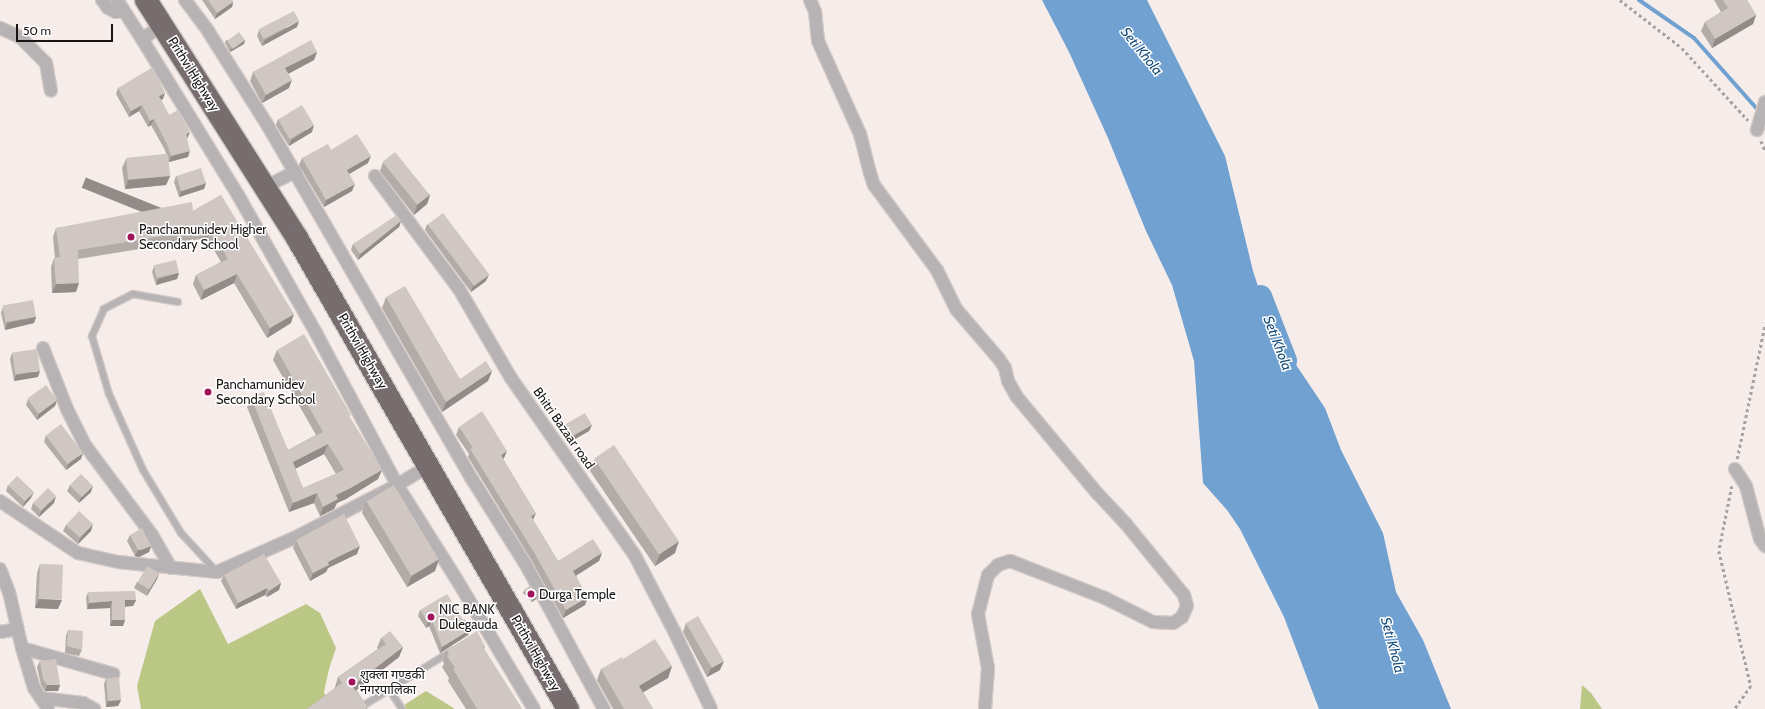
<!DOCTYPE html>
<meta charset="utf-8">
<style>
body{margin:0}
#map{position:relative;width:1765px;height:709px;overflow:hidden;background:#f6ece9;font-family:Cabin,"Noto Sans Devanagari",sans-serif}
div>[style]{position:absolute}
.forest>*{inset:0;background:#bbc785}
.water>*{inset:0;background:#70a1d1}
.stream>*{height:4px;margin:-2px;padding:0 2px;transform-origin:2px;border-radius:2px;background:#70a1d1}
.river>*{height:23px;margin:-11.5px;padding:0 11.5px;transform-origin:11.5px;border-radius:11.5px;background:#70a1d1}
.path>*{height:2.5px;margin-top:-1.25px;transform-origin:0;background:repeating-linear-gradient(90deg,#a9a19f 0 3px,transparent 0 6px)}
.roads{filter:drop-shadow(1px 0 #d2cac7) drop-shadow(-1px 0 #d2cac7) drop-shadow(0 1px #d2cac7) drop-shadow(0 -1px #d2cac7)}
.lane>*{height:6px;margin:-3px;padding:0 3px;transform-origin:3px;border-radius:3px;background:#b7b2b3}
.street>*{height:12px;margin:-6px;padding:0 6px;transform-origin:6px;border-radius:6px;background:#b7b2b3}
.highway>*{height:22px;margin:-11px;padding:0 11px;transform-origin:11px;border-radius:11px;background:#776d6f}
.wall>*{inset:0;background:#b3aba8}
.shaded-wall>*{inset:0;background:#928b88;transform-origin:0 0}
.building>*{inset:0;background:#d0c7c3;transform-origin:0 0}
.dots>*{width:11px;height:11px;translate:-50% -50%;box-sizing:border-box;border:2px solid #fff;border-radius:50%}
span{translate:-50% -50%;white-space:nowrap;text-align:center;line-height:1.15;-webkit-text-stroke:3px #fff;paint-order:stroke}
.street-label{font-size:13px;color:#181514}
.poi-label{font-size:13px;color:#181514}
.left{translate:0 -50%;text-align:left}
.water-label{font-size:14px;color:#154c79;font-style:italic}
.scale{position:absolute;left:16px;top:24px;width:97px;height:18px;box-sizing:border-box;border:2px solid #181514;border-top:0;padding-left:5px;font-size:12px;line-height:14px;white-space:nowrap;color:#181514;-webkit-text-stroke:3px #fff;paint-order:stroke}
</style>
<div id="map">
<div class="forest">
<i style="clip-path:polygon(200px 589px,228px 644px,306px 604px,320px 613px,336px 648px,329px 669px,324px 692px,332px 709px,141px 709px,137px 686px,155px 621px)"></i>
<i style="clip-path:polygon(1582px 685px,1591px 693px,1602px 709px,1580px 709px)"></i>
<i style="clip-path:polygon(426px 691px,455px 709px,398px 709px)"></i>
</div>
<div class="water">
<i style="clip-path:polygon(1042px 0,1147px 0,1225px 156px,1253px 271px,1272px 329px,1325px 408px,1341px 450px,1383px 533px,1396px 592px,1423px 640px,1451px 709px,1319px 709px,1284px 617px,1240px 529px,1227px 510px,1203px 483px,1194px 361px,1172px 285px,1146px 231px,1108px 138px,1069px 52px)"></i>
</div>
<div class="stream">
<i style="left:1639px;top:0;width:67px;rotate:34.6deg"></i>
<i style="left:1694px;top:38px;width:95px;rotate:48.4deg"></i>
</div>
<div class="river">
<i style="left:1260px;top:296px;width:69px;rotate:68.7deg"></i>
</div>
<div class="path">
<i style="left:1620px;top:0;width:78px;rotate:37.7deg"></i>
<i style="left:1682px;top:48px;width:98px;rotate:47.5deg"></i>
<i style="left:1761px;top:141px;width:10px;rotate:66deg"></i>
<i style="left:1737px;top:459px;width:138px;rotate:-78.3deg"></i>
<i style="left:1732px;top:486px;width:66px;rotate:101.3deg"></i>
<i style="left:1719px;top:551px;width:139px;rotate:76.7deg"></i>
<i style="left:1751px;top:686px;width:28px;rotate:125deg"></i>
</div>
<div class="roads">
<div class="lane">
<i style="left:178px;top:302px;width:46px;rotate:-169.9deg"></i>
<i style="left:133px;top:294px;width:33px;rotate:153deg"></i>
<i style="left:104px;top:309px;width:30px;rotate:114deg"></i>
<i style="left:92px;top:336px;width:60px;rotate:73.7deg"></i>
<i style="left:109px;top:394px;width:83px;rotate:65.9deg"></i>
<i style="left:143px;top:470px;width:74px;rotate:58.9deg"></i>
<i style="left:181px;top:533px;width:52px;rotate:47.4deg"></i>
<i style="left:389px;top:689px;width:24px;rotate:57deg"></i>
<i style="left:366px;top:704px;width:102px;rotate:-31.8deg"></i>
</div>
<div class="street">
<i style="left:102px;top:0;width:10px;rotate:53deg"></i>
<i style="left:108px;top:8px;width:9px;rotate:27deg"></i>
<i style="left:116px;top:12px;width:8px;rotate:-7deg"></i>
<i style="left:117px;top:0;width:46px;rotate:57.3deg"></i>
<i style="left:142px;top:39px;width:25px;rotate:-34deg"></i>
<i style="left:185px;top:0;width:39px;rotate:53deg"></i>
<i style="left:208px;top:31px;width:112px;rotate:57.7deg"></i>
<i style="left:268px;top:126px;width:408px;rotate:60deg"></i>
<i style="left:472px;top:479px;width:102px;rotate:57.9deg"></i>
<i style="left:526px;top:565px;width:164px;rotate:61.6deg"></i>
<i style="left:810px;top:0;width:13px;rotate:67deg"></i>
<i style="left:815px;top:12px;width:29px;rotate:84deg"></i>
<i style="left:818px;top:41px;width:102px;rotate:65.7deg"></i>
<i style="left:860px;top:134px;width:40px;rotate:75.6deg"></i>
<i style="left:870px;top:173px;width:13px;rotate:72deg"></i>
<i style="left:874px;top:185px;width:106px;rotate:53.5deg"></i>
<i style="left:937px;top:270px;width:43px;rotate:64deg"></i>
<i style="left:956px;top:309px;width:66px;rotate:49.3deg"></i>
<i style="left:999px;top:359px;width:11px;rotate:56deg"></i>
<i style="left:1005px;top:368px;width:13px;rotate:77deg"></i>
<i style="left:1008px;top:381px;width:18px;rotate:61deg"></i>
<i style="left:1017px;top:397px;width:125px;rotate:50.2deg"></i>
<i style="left:1097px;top:493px;width:42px;rotate:46.9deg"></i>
<i style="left:1126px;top:524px;width:92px;rotate:50.8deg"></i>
<i style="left:1184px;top:595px;width:11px;rotate:75deg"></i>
<i style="left:1187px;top:606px;width:12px;rotate:114deg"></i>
<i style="left:1182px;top:617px;width:11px;rotate:146deg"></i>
<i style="left:1173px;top:623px;width:20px;rotate:-177deg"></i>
<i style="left:1153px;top:622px;width:54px;rotate:-153.4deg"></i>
<i style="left:1105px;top:598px;width:102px;rotate:-158.7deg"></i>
<i style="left:1010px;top:561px;width:13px;rotate:162deg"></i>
<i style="left:998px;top:565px;width:14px;rotate:135deg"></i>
<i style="left:988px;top:575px;width:40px;rotate:104.4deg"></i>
<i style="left:978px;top:614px;width:55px;rotate:79.5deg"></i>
<i style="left:988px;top:668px;width:41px;rotate:94.2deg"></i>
<i style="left:0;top:28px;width:22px;rotate:24deg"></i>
<i style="left:20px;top:37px;width:37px;rotate:45deg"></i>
<i style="left:46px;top:63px;width:28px;rotate:80deg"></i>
<i style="left:142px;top:39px;width:183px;rotate:58.4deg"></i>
<i style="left:238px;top:195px;width:159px;rotate:60.5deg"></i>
<i style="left:316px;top:333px;width:172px;rotate:61.9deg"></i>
<i style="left:397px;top:485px;width:112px;rotate:57.7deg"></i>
<i style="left:457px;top:580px;width:150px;rotate:59.2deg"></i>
<i style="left:1757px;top:130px;width:29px;rotate:-74deg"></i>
<i style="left:375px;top:176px;width:141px;rotate:53.4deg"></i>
<i style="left:459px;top:289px;width:103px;rotate:59.7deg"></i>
<i style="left:511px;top:378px;width:215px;rotate:55.1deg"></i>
<i style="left:634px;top:554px;width:87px;rotate:62.5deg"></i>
<i style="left:674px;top:631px;width:86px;rotate:64.6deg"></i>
<i style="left:265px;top:187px;width:34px;rotate:-27deg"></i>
<i style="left:43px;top:348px;width:66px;rotate:68.5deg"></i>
<i style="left:67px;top:409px;width:40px;rotate:63.4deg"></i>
<i style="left:85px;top:445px;width:112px;rotate:53.3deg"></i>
<i style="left:152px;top:535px;width:38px;rotate:60deg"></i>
<i style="left:1735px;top:469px;width:20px;rotate:57deg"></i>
<i style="left:1746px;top:486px;width:55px;rotate:75.2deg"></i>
<i style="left:1760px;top:539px;width:9px;rotate:54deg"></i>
<i style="left:0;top:501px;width:94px;rotate:33.7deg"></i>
<i style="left:78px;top:553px;width:41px;rotate:12.7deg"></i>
<i style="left:118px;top:562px;width:100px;rotate:5.8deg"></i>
<i style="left:217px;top:572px;width:84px;rotate:-23.8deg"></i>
<i style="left:294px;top:538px;width:116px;rotate:-27.2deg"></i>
<i style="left:397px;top:485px;width:37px;rotate:-31deg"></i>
<i style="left:0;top:569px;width:25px;rotate:69deg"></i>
<i style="left:9px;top:592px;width:57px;rotate:76.9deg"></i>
<i style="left:22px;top:648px;width:42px;rotate:73.3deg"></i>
<i style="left:34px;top:688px;width:25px;rotate:56deg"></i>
<i style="left:0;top:632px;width:18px;rotate:-9deg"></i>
<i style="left:22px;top:648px;width:95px;rotate:15.9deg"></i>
<i style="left:41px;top:698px;width:42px;rotate:6.8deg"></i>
<i style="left:83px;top:703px;width:13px;rotate:29deg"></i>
</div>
<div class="highway">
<i style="left:146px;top:0;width:282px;rotate:57.6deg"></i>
<i style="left:297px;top:238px;width:543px;rotate:60.09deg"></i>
</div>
</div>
<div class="wall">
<i style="clip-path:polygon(202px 0,232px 0,233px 2px,232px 7px,215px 19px)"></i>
<i style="clip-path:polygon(1714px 0,1747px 0,1756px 15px,1753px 24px,1712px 48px,1701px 31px,1705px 22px,1721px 12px)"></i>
<i style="clip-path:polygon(297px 27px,262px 46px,257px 36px,259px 30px)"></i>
<i style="clip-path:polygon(226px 40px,245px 40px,244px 44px,230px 52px,225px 43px)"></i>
<i style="clip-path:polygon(317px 52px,314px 60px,288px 74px,289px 88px,262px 103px,250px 81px,253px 72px)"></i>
<i style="clip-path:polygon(118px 88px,163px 99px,161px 100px,169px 115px,187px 139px,188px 157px,169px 162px,168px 161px,170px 176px,166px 185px,125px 189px,122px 168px,126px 159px,166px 154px,165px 150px,151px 125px,148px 127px,139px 111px,129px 117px,116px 94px)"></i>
<i style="clip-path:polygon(278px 119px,312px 132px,289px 146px,276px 125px)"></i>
<i style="clip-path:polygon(331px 150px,368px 163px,349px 174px,352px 191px,324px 207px,299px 165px,302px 158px)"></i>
<i style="clip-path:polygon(383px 162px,430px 195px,427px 204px,414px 215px,380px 171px)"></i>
<i style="clip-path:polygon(176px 176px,206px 183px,204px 189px,179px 197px,174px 182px)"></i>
<i style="clip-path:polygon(221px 195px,291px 323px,267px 338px,234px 283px,201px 300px,193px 284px,196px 275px,221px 262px,207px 238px,78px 259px,76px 292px,52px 293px,51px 267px,54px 258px,55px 258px,53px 237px,56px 228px,193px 211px)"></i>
<i style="clip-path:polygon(401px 221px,399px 227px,358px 260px,351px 250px,353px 244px)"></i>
<i style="clip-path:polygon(427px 224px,486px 281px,471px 292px,425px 230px)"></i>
<i style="clip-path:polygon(154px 266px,179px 273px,177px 279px,156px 285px,152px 272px)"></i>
<i style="clip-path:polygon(386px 297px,460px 379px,492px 371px,488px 381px,442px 412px,382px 308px)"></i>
<i style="clip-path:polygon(3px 307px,36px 317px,34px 323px,5px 330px,1px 313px)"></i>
<i style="clip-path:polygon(evenodd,277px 350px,350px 418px,382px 470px,378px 479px,346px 499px,337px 503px,334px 509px,320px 516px,314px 503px,289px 512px,247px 407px,251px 397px,288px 450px,316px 435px,273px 360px,277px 350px,324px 454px,336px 474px,303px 488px,295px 469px,324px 454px)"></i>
<i style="clip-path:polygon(12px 353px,38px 377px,14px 381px,10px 359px)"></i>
<i style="clip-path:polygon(28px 399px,57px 400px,55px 406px,37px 420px,26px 405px)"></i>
<i style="clip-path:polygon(564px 425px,592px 425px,589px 431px,568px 443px,562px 431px)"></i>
<i style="clip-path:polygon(459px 427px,504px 458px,503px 459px,533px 520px,558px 561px,602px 553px,599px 561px,576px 575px,585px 605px,563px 618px,532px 561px,468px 457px,469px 454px,456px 435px)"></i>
<i style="clip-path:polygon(46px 435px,81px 459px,66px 470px,44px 442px)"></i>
<i style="clip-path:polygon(595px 459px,675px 553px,655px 566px,590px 471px)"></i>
<i style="clip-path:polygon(8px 485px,31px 498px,23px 507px,6px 491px)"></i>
<i style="clip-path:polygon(70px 485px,91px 492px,79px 503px,67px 491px)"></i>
<i style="clip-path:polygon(366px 501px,439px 559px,435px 571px,407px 587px,362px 513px)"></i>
<i style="clip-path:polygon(33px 503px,54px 503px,39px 517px,31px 509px)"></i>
<i style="clip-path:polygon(66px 525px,91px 531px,78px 544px,63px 531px)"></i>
<i style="clip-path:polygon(130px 535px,151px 546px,149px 552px,139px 557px,135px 556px,127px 541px)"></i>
<i style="clip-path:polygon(296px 540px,357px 554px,328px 568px,326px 572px,310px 581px,293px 548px)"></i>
<i style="clip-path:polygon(40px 564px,58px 609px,35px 608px,37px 573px)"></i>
<i style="clip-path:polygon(159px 573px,157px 579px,147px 596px,134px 588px,137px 582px)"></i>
<i style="clip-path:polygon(224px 575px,281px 583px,279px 590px,267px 597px,265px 595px,236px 609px,221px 581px)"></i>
<i style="clip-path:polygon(524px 590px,536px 599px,532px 602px,523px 593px)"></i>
<i style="clip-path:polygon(88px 592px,136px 600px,133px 606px,125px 606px,125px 620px,123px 626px,110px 626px,110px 608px,87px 609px,86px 598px)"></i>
<i style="clip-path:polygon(420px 610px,463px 620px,471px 629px,468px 635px,440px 653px,429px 626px,426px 628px,418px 616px)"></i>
<i style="clip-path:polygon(686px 623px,720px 670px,707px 677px,683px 632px)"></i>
<i style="clip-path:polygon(68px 630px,82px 650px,79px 656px,65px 653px,66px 636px)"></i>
<i style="clip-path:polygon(381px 638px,403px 647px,399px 657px,356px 690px,368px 707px,367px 709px,307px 709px,335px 688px,335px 687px,338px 677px,378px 649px,377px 648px)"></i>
<i style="clip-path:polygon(485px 646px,484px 649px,522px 709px,466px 709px,448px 681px,449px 678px,442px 667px,444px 664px,443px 661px,447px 650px)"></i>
<i style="clip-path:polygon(623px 659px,672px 666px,668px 678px,643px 692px,653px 709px,613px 709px,597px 680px,601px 669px)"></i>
<i style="clip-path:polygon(40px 661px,60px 685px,58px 691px,45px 691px,41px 685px,37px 667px)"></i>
<i style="clip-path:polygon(106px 678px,121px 700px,118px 706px,106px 707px,104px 684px)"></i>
</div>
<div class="shaded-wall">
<i style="clip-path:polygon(233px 2px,232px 7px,215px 19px,217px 13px)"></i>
<i style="clip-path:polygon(1756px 15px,1753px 24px,1712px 48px,1715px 39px)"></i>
<i style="clip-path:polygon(299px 21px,297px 27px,262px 46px,265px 40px)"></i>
<i style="clip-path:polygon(245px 40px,244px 44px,230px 52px,231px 49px)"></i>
<i style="clip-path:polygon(317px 52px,314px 60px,282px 77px,285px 68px)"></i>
<i style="clip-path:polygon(292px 80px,289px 88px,262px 103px,266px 95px)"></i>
<i style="clip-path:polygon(165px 93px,163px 99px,157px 102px,159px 96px)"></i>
<i style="clip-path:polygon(142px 105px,139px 111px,129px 117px,131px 111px)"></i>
<i style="clip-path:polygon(154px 119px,151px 125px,148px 127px,150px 121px)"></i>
<i style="clip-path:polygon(314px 125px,312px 132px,289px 146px,291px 140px)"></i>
<i style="clip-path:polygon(190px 132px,187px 139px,186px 134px)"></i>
<i style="clip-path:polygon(190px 151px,188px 157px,169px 162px,171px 156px)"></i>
<i style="clip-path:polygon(371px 156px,368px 163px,344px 177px,347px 170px)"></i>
<i style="clip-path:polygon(170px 176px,166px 185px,125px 189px,128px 180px)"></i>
<i style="clip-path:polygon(206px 183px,204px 189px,179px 197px,181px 191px)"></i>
<i style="clip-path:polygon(355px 184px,352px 191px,324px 207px,326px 200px)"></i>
<i style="clip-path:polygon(430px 195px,427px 204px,414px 215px,417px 205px)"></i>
<i style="clip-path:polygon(401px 221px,399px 227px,358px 260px,360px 254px)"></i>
<i style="left:211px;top:228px;width:11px;height:135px;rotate:112deg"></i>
<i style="clip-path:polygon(179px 273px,177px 279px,156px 285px,158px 279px)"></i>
<i style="clip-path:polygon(237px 274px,234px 283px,201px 300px,204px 290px)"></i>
<i style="clip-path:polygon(489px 275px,486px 281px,471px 292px,473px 286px)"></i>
<i style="clip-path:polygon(79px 283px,76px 292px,52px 293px,56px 284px)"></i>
<i style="clip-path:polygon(294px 314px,291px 323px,267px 338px,270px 328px)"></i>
<i style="clip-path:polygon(36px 317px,34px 323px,5px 330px,7px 323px)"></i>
<i style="clip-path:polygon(40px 371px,38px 377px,14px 381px,16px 375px)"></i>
<i style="clip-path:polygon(492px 371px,488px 381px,442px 412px,446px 402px)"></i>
<i style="clip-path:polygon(57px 400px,55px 406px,37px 420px,39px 413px)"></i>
<i style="clip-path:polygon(592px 425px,589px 431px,568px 443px,570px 437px)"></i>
<i style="clip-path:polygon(328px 444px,324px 454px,289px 472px,293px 462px)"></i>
<i style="clip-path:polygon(507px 451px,504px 458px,498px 463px,501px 455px)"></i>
<i style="clip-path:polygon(83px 453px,81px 459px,66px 470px,68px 464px)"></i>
<i style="clip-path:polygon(382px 470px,378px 479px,346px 499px,337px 503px,334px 509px,320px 516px,323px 507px,336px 495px)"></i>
<i style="clip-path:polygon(93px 486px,91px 492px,79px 503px,81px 497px)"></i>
<i style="clip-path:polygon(34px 492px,31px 498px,23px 507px,25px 501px)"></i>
<i style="clip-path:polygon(317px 493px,314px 503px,289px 512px,293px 503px)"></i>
<i style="clip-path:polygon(56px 496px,54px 503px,39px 517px,41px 511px)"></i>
<i style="clip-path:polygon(536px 513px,533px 520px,531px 516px)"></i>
<i style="clip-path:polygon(93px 524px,91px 531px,78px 544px,80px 538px)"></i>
<i style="clip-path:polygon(679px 541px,675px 553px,655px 566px,660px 554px)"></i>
<i style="clip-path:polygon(151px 546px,149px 552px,139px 557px,135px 556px,138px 550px)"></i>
<i style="clip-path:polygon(360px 546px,357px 554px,328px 568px,326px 572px,310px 581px,313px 573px,328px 562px)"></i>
<i style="clip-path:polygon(602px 553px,599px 561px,571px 579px,573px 571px)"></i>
<i style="clip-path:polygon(439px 559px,435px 571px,407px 587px,412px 575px)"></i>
<i style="clip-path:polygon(159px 573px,157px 579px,147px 596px,149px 590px)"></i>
<i style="clip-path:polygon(281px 583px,279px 590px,267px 597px,269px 591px)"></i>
<i style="clip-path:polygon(267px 588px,265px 595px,236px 609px,238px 603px)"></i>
<i style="clip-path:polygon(537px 596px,536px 599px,532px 602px,533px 599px)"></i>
<i style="clip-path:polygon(588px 597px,585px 605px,563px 618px,566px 610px)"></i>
<i style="clip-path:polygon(39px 599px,62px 600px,58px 609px,35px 608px)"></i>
<i style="clip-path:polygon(125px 600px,136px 600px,133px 606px,123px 607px)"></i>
<i style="clip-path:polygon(112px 601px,110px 608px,87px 609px,89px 603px)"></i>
<i style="clip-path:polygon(112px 620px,125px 620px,123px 626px,110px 626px)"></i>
<i style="clip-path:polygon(432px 620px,429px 626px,426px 628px,428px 622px)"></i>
<i style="clip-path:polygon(471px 629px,468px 635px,440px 653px,442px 647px)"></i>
<i style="clip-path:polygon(403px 647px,399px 657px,349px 696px,352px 686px)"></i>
<i style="clip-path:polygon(724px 661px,720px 670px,707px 677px,711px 668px)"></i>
<i style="clip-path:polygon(672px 666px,668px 678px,635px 697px,639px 686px)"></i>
<i style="clip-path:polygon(47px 685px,60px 685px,58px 691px,45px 691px)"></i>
<i style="clip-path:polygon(121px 700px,118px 706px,106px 707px,108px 701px)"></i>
</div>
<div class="building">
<i style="clip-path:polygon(208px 0,232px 0,233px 2px,217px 13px)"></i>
<i style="clip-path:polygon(1723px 0,1747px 0,1756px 15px,1715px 39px,1705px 22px,1728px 8px)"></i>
<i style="left:294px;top:11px;width:11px;height:40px;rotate:63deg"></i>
<i style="left:239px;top:32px;width:10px;height:15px;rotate:53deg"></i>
<i style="clip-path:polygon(311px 40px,317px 52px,285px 68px,292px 80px,266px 95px,253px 72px)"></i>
<i style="clip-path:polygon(153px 67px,165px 93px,159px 96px,169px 115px,178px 110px,190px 132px,186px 134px,190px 151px,171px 156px,167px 144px,154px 119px,150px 121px,142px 105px,131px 111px,118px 88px)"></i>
<i style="left:302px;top:105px;width:23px;height:28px;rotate:59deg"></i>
<i style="clip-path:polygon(357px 134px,371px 156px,347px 170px,355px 184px,326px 200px,302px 158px,328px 144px,331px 150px)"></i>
<i style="left:395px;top:152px;width:55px;height:16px;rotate:51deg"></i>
<i style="left:168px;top:154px;width:22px;height:42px;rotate:85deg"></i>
<i style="left:201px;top:168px;width:16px;height:26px;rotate:72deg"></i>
<i style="clip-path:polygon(221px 195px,294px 314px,270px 328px,237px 274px,204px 290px,196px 275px,228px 259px,211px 228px,78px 250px,79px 283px,56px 284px,54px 258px,60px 257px,56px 228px,192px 202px,193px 211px)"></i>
<i style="left:443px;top:213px;width:77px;height:19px;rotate:53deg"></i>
<i style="clip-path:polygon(397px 215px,401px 221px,360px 254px,353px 244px)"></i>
<i style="left:176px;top:260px;width:13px;height:23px;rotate:77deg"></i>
<i style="clip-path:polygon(405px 286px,460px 379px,486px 361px,492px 371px,446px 402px,386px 297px)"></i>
<i style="left:33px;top:300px;width:17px;height:31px;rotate:80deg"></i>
<i style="clip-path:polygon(evenodd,304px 334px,351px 415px,349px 416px,382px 470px,349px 489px,336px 495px,338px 499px,323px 507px,317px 493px,293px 503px,251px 397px,264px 392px,288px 450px,323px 432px,277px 350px,304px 334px,328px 444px,344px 470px,303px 488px,293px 462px,328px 444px)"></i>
<i style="left:37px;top:349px;width:22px;height:25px;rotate:82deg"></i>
<i style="left:46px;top:385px;width:19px;height:23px;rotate:54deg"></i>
<i style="clip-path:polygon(482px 411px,507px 451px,501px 455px,536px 513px,531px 516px,558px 561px,593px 539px,602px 553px,573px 571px,588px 597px,566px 610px,535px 554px,470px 449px,473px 448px,459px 427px)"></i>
<i style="left:585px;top:413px;width:14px;height:24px;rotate:60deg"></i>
<i style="left:61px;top:424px;width:36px;height:19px;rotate:53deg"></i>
<i style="left:614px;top:445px;width:116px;height:24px;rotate:56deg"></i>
<i style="left:81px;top:474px;width:17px;height:16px;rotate:45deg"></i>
<i style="left:17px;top:476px;width:23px;height:13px;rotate:43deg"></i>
<i style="left:394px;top:485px;width:87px;height:32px;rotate:59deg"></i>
<i style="left:48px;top:488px;width:11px;height:21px;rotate:45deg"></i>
<i style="left:79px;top:511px;width:19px;height:19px;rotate:43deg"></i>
<i style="clip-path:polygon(344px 514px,360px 546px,328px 562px,329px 565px,313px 573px,296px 540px)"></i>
<i style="clip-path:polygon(142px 528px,151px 546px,141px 550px,138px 550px,130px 535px)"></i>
<i style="clip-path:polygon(264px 554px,281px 583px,269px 591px,267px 588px,238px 603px,224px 575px)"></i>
<i style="left:40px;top:564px;width:23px;height:35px;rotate:2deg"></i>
<i style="left:147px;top:566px;width:14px;height:19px;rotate:30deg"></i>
<i style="clip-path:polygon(531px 585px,537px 596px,533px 599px,524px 590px)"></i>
<i style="clip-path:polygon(135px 591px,136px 600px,125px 600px,125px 620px,112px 620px,112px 601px,89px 603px,88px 592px)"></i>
<i style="clip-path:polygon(447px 594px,463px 620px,465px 619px,471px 629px,442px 647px,432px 620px,428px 622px,420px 610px)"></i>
<i style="left:698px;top:616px;width:52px;height:14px;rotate:60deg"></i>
<i style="clip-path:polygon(68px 630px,83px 631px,82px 650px,67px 646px)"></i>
<i style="clip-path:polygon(390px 631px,403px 647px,352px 686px,368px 707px,365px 709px,307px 709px,342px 683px,338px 677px,386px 644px,381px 638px)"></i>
<i style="clip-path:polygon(477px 631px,485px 646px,483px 647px,522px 709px,477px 709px,453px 669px,455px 668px,447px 656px,449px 654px,447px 650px)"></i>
<i style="clip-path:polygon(655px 639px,672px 666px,639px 686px,653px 709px,624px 709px,601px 669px,622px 657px,623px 659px)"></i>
<i style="clip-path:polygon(56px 659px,60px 685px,47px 685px,43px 679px,40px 661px)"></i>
<i style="left:119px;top:677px;width:23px;height:13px;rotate:85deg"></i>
</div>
<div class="dots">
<i style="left:131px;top:237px;background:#a1135b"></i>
<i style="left:208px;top:392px;background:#a1135b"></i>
<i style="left:531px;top:594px;background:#a1135b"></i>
<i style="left:431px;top:617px;background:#a1135b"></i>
<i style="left:352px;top:682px;background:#a1135b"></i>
</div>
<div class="street-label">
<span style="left:194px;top:74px;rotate:58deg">Prithvi Highway</span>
<span style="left:363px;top:351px;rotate:60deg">Prithvi Highway</span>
<span style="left:564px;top:428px;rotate:55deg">Bhitri Bazaar road</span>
<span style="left:536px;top:653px;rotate:60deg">Prithvi Highway</span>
</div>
<div class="poi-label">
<span class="left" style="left:139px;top:237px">Panchamunidev Higher<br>Secondary School</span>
<span class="left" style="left:216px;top:392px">Panchamunidev<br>Secondary School</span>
<span class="left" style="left:539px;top:594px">Durga Temple</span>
<span class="left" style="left:439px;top:617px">NIC BANK<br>Dulegauda</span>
<span class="left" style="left:360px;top:682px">शुक्ला गण्डकी<br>नगरपालिका</span>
</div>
<div class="water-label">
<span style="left:1142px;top:51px;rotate:51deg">Seti Khola</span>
<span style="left:1278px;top:343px;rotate:69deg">Seti Khola</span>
<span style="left:1393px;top:645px;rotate:75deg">Seti Khola</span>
</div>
<div class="scale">50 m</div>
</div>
